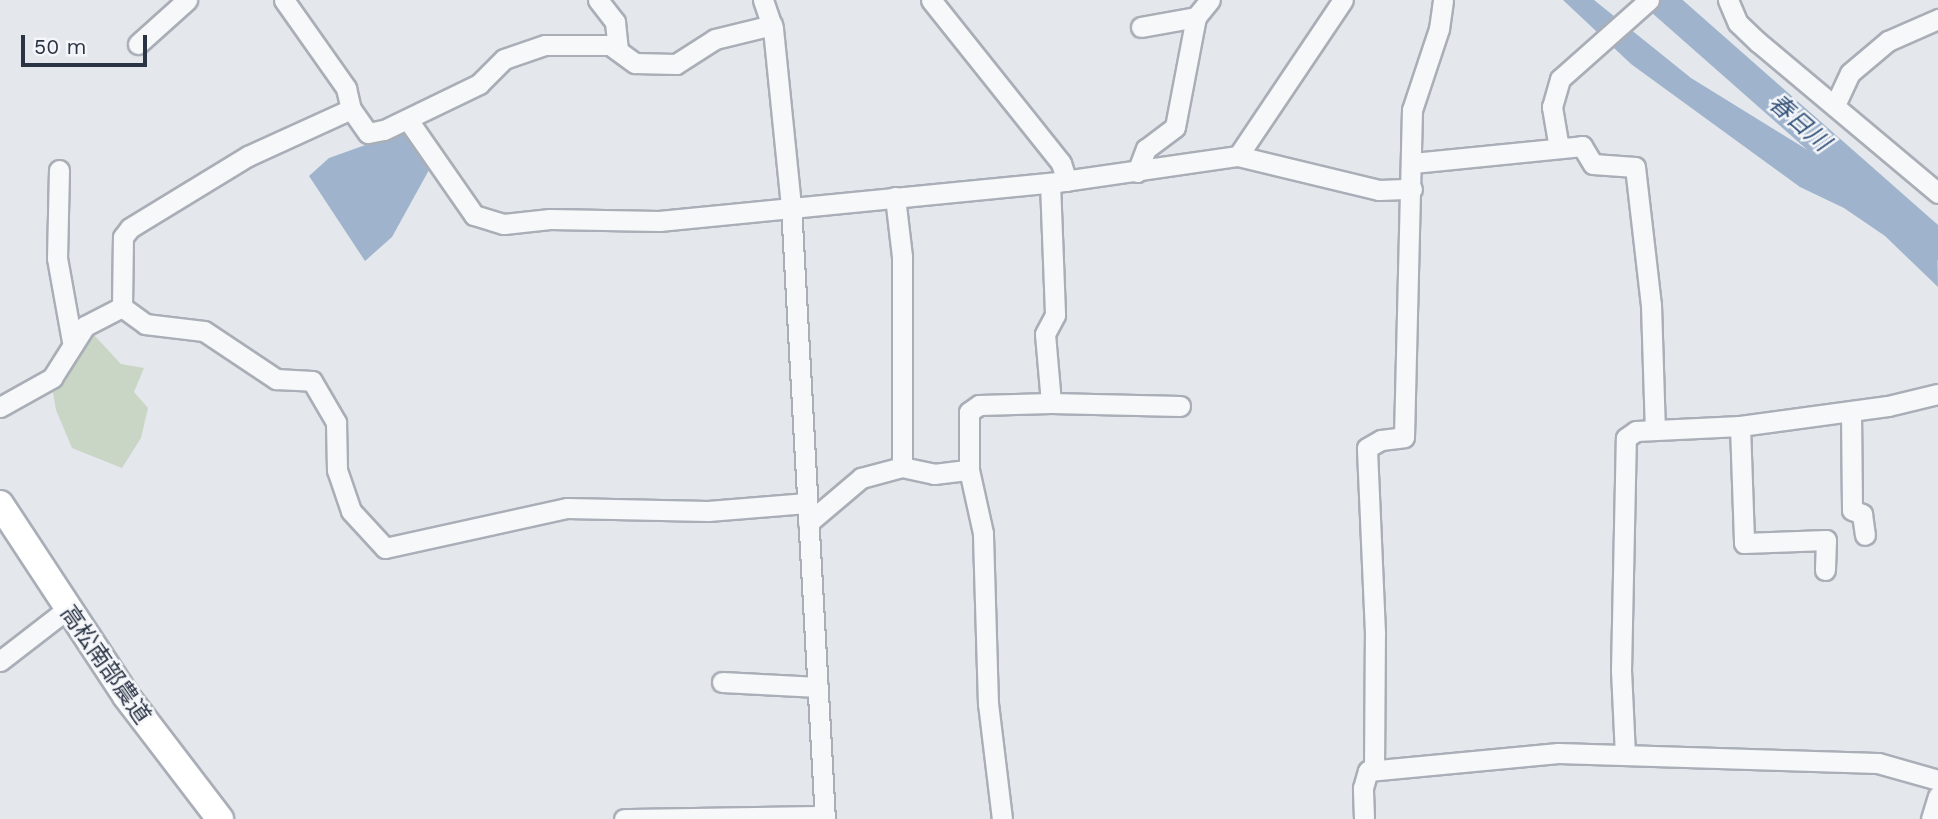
<!DOCTYPE html>
<meta charset="utf-8">
<style>
body{margin:0}
#map{position:relative;width:1938px;height:819px;overflow:hidden;background:#e4e7ec;font-family:"Work Sans","Noto Sans JP",sans-serif}
div>[style]{position:absolute}
.green>*{inset:0;background:#c9d6c5}
.water>*{inset:0;background:#9fb4cc}
.river>*{height:30px;margin:-15px;padding:0 15px;transform-origin:15px;border-radius:15px;background:#9fb4cc}
.roads{filter:drop-shadow(2px 0 #a9aeb7) drop-shadow(-2px 0 #a9aeb7) drop-shadow(0 2px #a9aeb7) drop-shadow(0 -2px #a9aeb7)}
.street>*{height:19px;margin:-9.5px;padding:0 9.5px;transform-origin:9.5px;border-radius:9.5px;background:#f7f8fa}
.secondary>*{height:26px;margin:-13px;padding:0 13px;transform-origin:13px;border-radius:13px;background:#fff}
span{translate:-50% -50%;white-space:nowrap;text-align:center;line-height:1.15;-webkit-text-stroke:5px #f4f6f9;paint-order:stroke}
.street-label{font-size:23px;color:#2b3445}
.water-label{font-size:24px;color:#34527a;font-style:italic}
.scale{position:absolute;left:21px;top:35px;width:126px;height:32px;box-sizing:border-box;border:4px solid #2b3445;border-top:0;padding-left:9px;font-size:21px;line-height:24px;white-space:nowrap;color:#2b3445;-webkit-text-stroke:5px #f4f6f9;paint-order:stroke}
</style>
<div id="map">
<div class="green">
<i style="clip-path:polygon(93px 334px,121px 364px,144px 368px,134px 392px,148px 408px,141px 438px,122px 468px,72px 448px,56px 410px,52px 387px)"></i>
</div>
<div class="water">
<i style="clip-path:polygon(1563px 0,1594px 0,1691px 78px,1819px 157px,1851px 188px,1885px 208px,1910px 209px,1937px 224px,1938px 287px,1885px 236px,1844px 208px,1800px 187px,1631px 64px)"></i>
<i style="clip-path:polygon(399px 133px,408px 133px,429px 170px,392px 237px,365px 261px,309px 176px,329px 158px)"></i>
</div>
<div class="river">
<i style="left:1660px;top:0;width:371px;rotate:41.4deg"></i>
</div>
<div class="roads">
<div class="street">
<i style="left:284px;top:0;width:108px;rotate:54.8deg"></i>
<i style="left:346px;top:88px;width:22px;rotate:77deg"></i>
<i style="left:598px;top:0;width:28px;rotate:52deg"></i>
<i style="left:615px;top:22px;width:27px;rotate:84deg"></i>
<i style="left:763px;top:0;width:31px;rotate:71deg"></i>
<i style="left:773px;top:29px;width:178px;rotate:84.2deg"></i>
<i style="left:791px;top:206px;width:614px;rotate:86.83deg"></i>
<i style="left:931px;top:0;width:208px;rotate:51.4deg"></i>
<i style="left:1061px;top:163px;width:19px;rotate:72deg"></i>
<i style="left:1728px;top:0;width:25px;rotate:67deg"></i>
<i style="left:1738px;top:23px;width:28px;rotate:44deg"></i>
<i style="left:1758px;top:42px;width:235px;rotate:40deg"></i>
<i style="left:1141px;top:27px;width:56px;rotate:-10.3deg"></i>
<i style="left:138px;top:44px;width:66px;rotate:-41.9deg"></i>
<i style="left:1836px;top:103px;width:33px;rotate:-65deg"></i>
<i style="left:1850px;top:73px;width:50px;rotate:-40.1deg"></i>
<i style="left:1888px;top:41px;width:55px;rotate:-23.7deg"></i>
<i style="left:408px;top:120px;width:116px;rotate:55.2deg"></i>
<i style="left:474px;top:215px;width:31px;rotate:17deg"></i>
<i style="left:504px;top:224px;width:46px;rotate:-6.2deg"></i>
<i style="left:550px;top:219px;width:109px;rotate:1.1deg"></i>
<i style="left:659px;top:221px;width:393px;rotate:-5.6deg"></i>
<i style="left:1050px;top:183px;width:190px;rotate:-8.2deg"></i>
<i style="left:1238px;top:156px;width:145px;rotate:13.6deg"></i>
<i style="left:1379px;top:190px;width:33px;rotate:-2deg"></i>
<i style="left:1559px;top:148px;width:42px;rotate:-99.7deg"></i>
<i style="left:1552px;top:107px;width:29px;rotate:-74deg"></i>
<i style="left:1560px;top:79px;width:119px;rotate:-41.6deg"></i>
<i style="left:1238px;top:156px;width:188px;rotate:-56.1deg"></i>
<i style="left:1413px;top:163px;width:170px;rotate:-5.7deg"></i>
<i style="left:1582px;top:146px;width:21px;rotate:59deg"></i>
<i style="left:1593px;top:164px;width:42px;rotate:4.1deg"></i>
<i style="left:1635px;top:167px;width:139px;rotate:83.4deg"></i>
<i style="left:1651px;top:305px;width:124px;rotate:88.2deg"></i>
<i style="left:59px;top:170px;width:88px;rotate:91.3deg"></i>
<i style="left:57px;top:258px;width:84px;rotate:79.8deg"></i>
<i style="left:1137px;top:172px;width:25px;rotate:-69deg"></i>
<i style="left:1146px;top:149px;width:36px;rotate:-37deg"></i>
<i style="left:1175px;top:127px;width:112px;rotate:-79.2deg"></i>
<i style="left:1196px;top:17px;width:22px;rotate:-51deg"></i>
<i style="left:1050px;top:183px;width:132px;rotate:87.8deg"></i>
<i style="left:1055px;top:315px;width:21px;rotate:118deg"></i>
<i style="left:1045px;top:334px;width:69px;rotate:85deg"></i>
<i style="left:895px;top:197px;width:60px;rotate:83.3deg"></i>
<i style="left:902px;top:257px;width:210px;rotate:90deg"></i>
<i style="left:122px;top:307px;width:29px;rotate:36deg"></i>
<i style="left:145px;top:324px;width:59px;rotate:6.8deg"></i>
<i style="left:204px;top:331px;width:87px;rotate:33.7deg"></i>
<i style="left:276px;top:379px;width:36px;rotate:3deg"></i>
<i style="left:312px;top:381px;width:48px;rotate:59.7deg"></i>
<i style="left:336px;top:422px;width:48px;rotate:88.8deg"></i>
<i style="left:337px;top:470px;width:43px;rotate:71.1deg"></i>
<i style="left:351px;top:511px;width:50px;rotate:47.4deg"></i>
<i style="left:385px;top:548px;width:186px;rotate:-12.4deg"></i>
<i style="left:567px;top:508px;width:141px;rotate:1.2deg"></i>
<i style="left:708px;top:511px;width:99px;rotate:-4.6deg"></i>
<i style="left:0;top:407px;width:60px;rotate:-29.1deg"></i>
<i style="left:52px;top:378px;width:62px;rotate:-57.6deg"></i>
<i style="left:85px;top:326px;width:42px;rotate:-27.2deg"></i>
<i style="left:122px;top:307px;width:70px;rotate:-89.2deg"></i>
<i style="left:123px;top:237px;width:11px;rotate:-52deg"></i>
<i style="left:130px;top:228px;width:138px;rotate:-31.4deg"></i>
<i style="left:248px;top:156px;width:113px;rotate:-24.5deg"></i>
<i style="left:351px;top:109px;width:29px;rotate:55deg"></i>
<i style="left:368px;top:133px;width:16px;rotate:-11deg"></i>
<i style="left:384px;top:130px;width:106px;rotate:-25.8deg"></i>
<i style="left:479px;top:84px;width:35px;rotate:-45deg"></i>
<i style="left:504px;top:59px;width:43px;rotate:-18.9deg"></i>
<i style="left:545px;top:45px;width:65px"></i>
<i style="left:610px;top:45px;width:31px;rotate:36deg"></i>
<i style="left:635px;top:63px;width:41px;rotate:1.4deg"></i>
<i style="left:676px;top:64px;width:46px;rotate:-32.7deg"></i>
<i style="left:715px;top:39px;width:59px;rotate:-13.8deg"></i>
<i style="left:1851px;top:412px;width:98px;rotate:89.4deg"></i>
<i style="left:1852px;top:510px;width:11px;rotate:22deg"></i>
<i style="left:1862px;top:514px;width:21px;rotate:82deg"></i>
<i style="left:1740px;top:426px;width:117px;rotate:88deg"></i>
<i style="left:1744px;top:543px;width:82px;rotate:-2.1deg"></i>
<i style="left:1826px;top:540px;width:30px;rotate:92deg"></i>
<i style="left:808px;top:523px;width:70px;rotate:-40.3deg"></i>
<i style="left:861px;top:478px;width:42px;rotate:-15deg"></i>
<i style="left:902px;top:467px;width:33px;rotate:12deg"></i>
<i style="left:934px;top:474px;width:35px;rotate:-7deg"></i>
<i style="left:0;top:661px;width:83px;rotate:-37.7deg"></i>
<i style="left:722px;top:682px;width:96px;rotate:3deg"></i>
<i style="left:1625px;top:755px;width:84px;rotate:-92.7deg"></i>
<i style="left:1621px;top:671px;width:233px;rotate:-88.8deg"></i>
<i style="left:1626px;top:438px;width:12px;rotate:-35deg"></i>
<i style="left:1636px;top:431px;width:104px;rotate:-2.8deg"></i>
<i style="left:1740px;top:426px;width:149px;rotate:-7.7deg"></i>
<i style="left:1888px;top:406px;width:51px;rotate:-13.5deg"></i>
<i style="left:1374px;top:770px;width:137px;rotate:-89.6deg"></i>
<i style="left:1375px;top:633px;width:185px;rotate:-92.5deg"></i>
<i style="left:1367px;top:448px;width:16px;rotate:-30deg"></i>
<i style="left:1381px;top:440px;width:23px;rotate:-7deg"></i>
<i style="left:1404px;top:437px;width:327px;rotate:-88.6deg"></i>
<i style="left:1412px;top:110px;width:85px;rotate:-71.6deg"></i>
<i style="left:1439px;top:29px;width:29px;rotate:-82deg"></i>
<i style="left:624px;top:819px;width:201px;rotate:-0.9deg"></i>
<i style="left:1002px;top:819px;width:116px;rotate:-96.9deg"></i>
<i style="left:988px;top:704px;width:171px;rotate:-91.7deg"></i>
<i style="left:983px;top:533px;width:65px;rotate:-102.5deg"></i>
<i style="left:969px;top:470px;width:58px;rotate:-90deg"></i>
<i style="left:969px;top:412px;width:12px;rotate:-35deg"></i>
<i style="left:979px;top:405px;width:72px;rotate:-1.6deg"></i>
<i style="left:1051px;top:403px;width:129px;rotate:1.3deg"></i>
<i style="left:1364px;top:819px;width:31px;rotate:-92deg"></i>
<i style="left:1363px;top:788px;width:18px;rotate:-74deg"></i>
<i style="left:1368px;top:771px;width:191px;rotate:-5.4deg"></i>
<i style="left:1558px;top:753px;width:320px;rotate:1.8deg"></i>
<i style="left:1878px;top:763px;width:62px;rotate:15.8deg"></i>
<i style="left:1931px;top:819px;width:24px;rotate:-73deg"></i>
</div>
<div class="secondary">
<i style="left:0;top:504px;width:230px;rotate:56.7deg"></i>
<i style="left:126px;top:696px;width:155px;rotate:52.6deg"></i>
</div>
</div>
<div class="street-label">
<span style="left:105px;top:665px;rotate:55deg">高松南部農道</span>
</div>
<div class="water-label">
<span style="left:1799px;top:123px;rotate:41deg">春日川</span>
</div>
<div class="scale">50 m</div>
</div>
